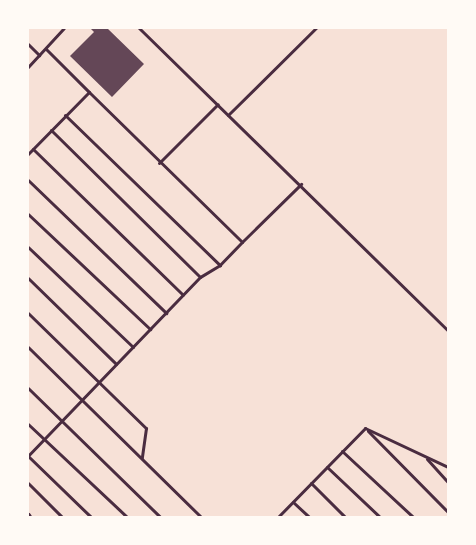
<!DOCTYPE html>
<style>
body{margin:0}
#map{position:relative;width:476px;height:545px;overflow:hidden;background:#f7e1d7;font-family:"Golos Text",sans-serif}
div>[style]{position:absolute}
.building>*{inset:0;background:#644757}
.service>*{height:3px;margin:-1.5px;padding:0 1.5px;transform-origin:1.5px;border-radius:1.5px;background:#4a2c40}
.minor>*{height:5px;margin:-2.5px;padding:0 2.5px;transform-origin:2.5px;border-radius:2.5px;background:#4a2c40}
span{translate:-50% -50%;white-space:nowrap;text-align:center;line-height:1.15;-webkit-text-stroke:4.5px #fffaf5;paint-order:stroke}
.frame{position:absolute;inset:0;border:29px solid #fffaf5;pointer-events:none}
</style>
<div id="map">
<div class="building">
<i style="clip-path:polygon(90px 28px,107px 28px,144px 64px,112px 97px,70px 56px,94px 32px)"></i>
</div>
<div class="service">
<i style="left:139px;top:28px;width:433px;rotate:44.4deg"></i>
<i style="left:28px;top:44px;width:16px;rotate:45deg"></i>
<i style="left:46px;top:49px;width:61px;rotate:45deg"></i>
<i style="left:28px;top:67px;width:53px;rotate:-47.3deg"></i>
<i style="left:65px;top:115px;width:216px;rotate:44.1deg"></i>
<i style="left:228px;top:115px;width:124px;rotate:-44.7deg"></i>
<i style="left:51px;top:130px;width:209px;rotate:44.6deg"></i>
<i style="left:33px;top:149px;width:209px;rotate:44.2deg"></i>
<i style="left:28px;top:154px;width:87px;rotate:-45.5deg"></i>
<i style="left:89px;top:92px;width:214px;rotate:44.4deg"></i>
<i style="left:242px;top:242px;width:32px;rotate:134deg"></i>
<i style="left:220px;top:265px;width:23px;rotate:149deg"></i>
<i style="left:200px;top:277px;width:248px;rotate:133.9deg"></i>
<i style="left:159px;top:163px;width:83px;rotate:-45deg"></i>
<i style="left:28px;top:180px;width:192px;rotate:43.9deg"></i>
<i style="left:28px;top:214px;width:168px;rotate:43.3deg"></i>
<i style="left:242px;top:242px;width:83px;rotate:-44.5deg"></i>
<i style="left:28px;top:247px;width:145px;rotate:43.6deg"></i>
<i style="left:28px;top:278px;width:123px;rotate:44.3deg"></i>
<i style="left:28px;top:313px;width:165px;rotate:44.3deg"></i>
<i style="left:146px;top:428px;width:30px;rotate:98deg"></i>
<i style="left:28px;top:347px;width:244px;rotate:44.5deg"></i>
<i style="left:28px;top:388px;width:186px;rotate:44.3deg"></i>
<i style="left:28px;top:424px;width:137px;rotate:43.2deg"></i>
<i style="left:368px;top:431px;width:114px;rotate:45.4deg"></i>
<i style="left:342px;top:451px;width:98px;rotate:42.9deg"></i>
<i style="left:28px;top:456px;width:89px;rotate:44.1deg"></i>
<i style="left:427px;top:459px;width:31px;rotate:48deg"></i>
<i style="left:327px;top:467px;width:74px;rotate:43.4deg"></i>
<i style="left:28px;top:483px;width:49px;rotate:45deg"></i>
<i style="left:311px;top:483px;width:49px;rotate:45deg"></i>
<i style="left:293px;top:502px;width:23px;rotate:43deg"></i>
<i style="left:277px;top:518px;width:126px;rotate:-45.6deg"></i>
<i style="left:365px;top:428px;width:92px;rotate:25.2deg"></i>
</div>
<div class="minor">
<i style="left:28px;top:515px;width:4px;rotate:56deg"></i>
</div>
<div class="frame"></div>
</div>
